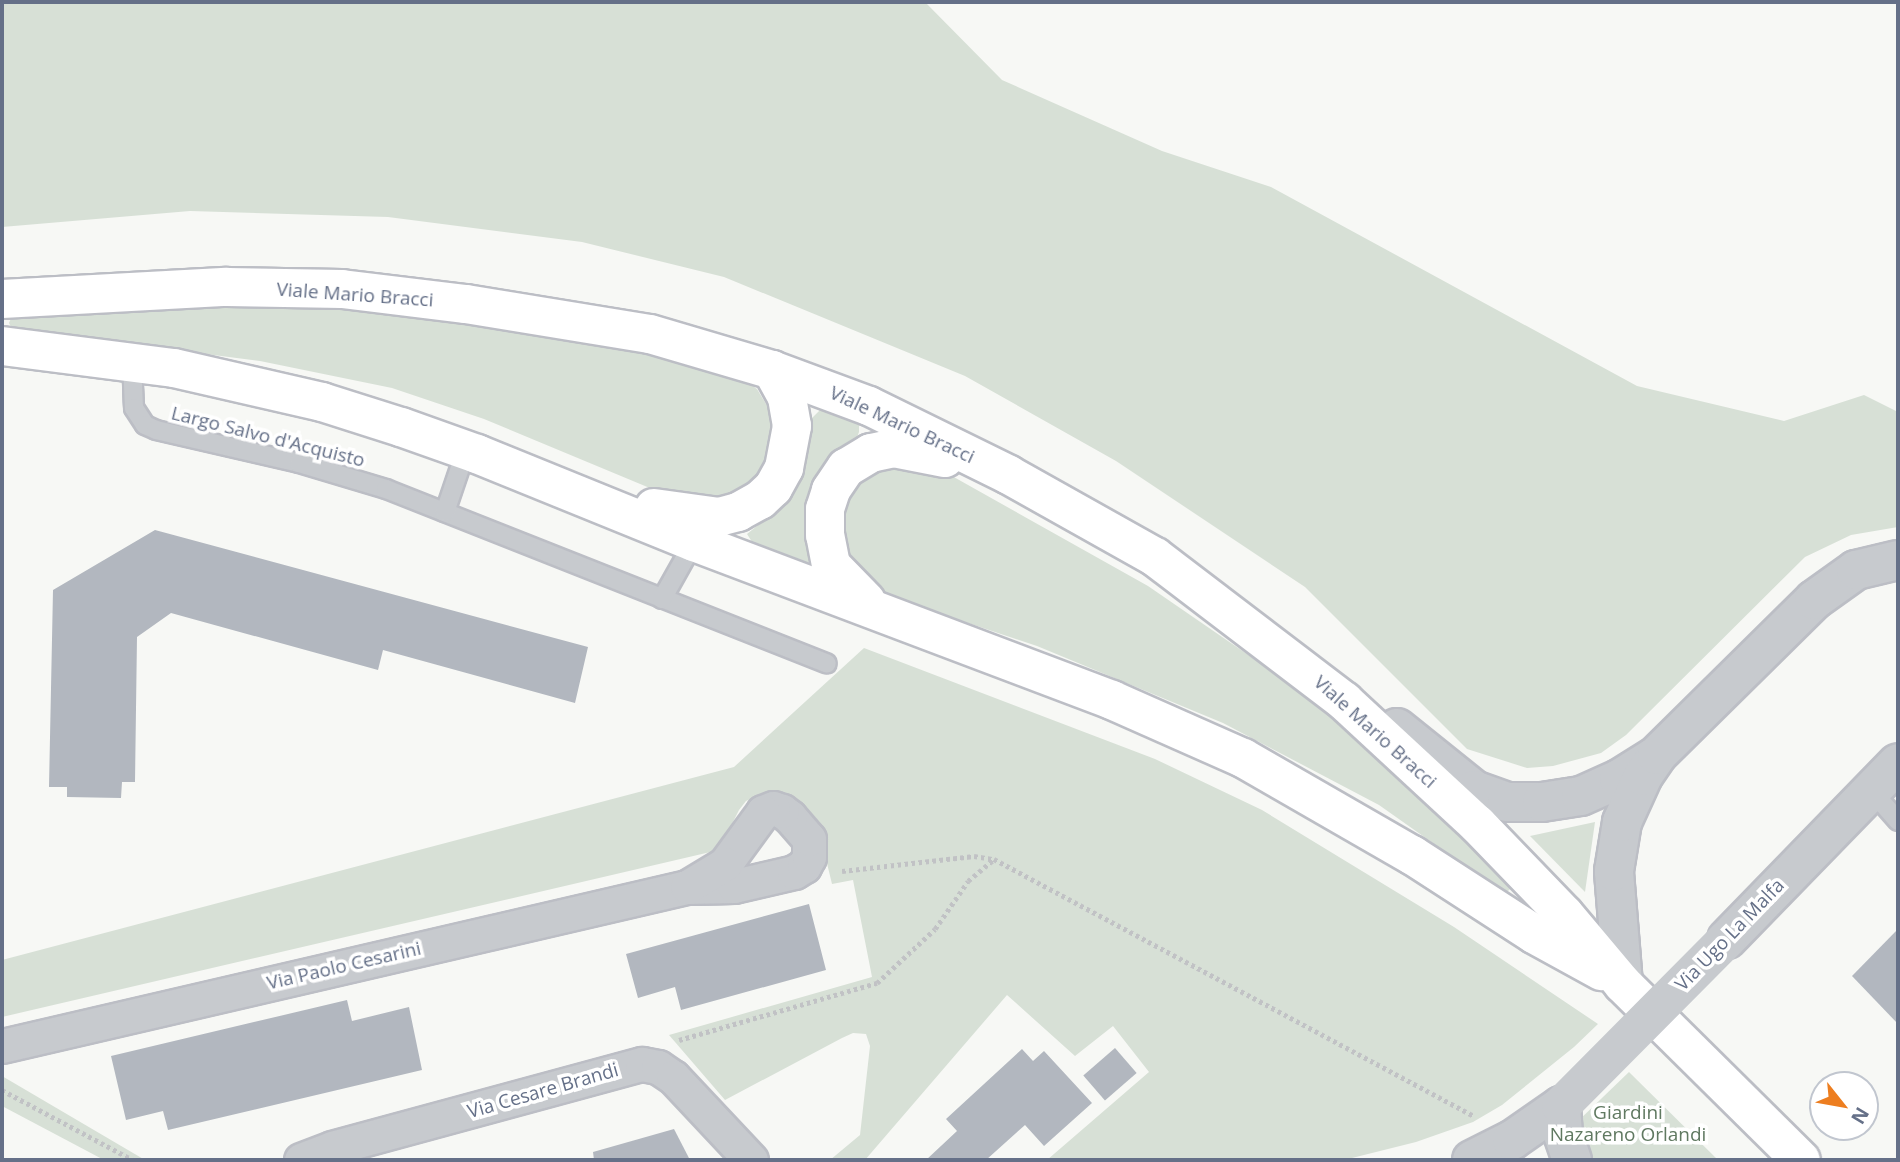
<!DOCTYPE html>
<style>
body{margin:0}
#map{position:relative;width:1900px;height:1162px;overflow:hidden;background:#f7f8f5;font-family:"Open Sans",sans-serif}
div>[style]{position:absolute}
.green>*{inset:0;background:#d7e0d6}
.building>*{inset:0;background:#b2b7bf;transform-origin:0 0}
.path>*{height:4.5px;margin-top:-2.25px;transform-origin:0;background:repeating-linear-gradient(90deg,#c1c2c5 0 3.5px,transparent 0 7px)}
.roads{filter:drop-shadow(2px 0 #bcbec5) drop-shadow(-2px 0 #bcbec5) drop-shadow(0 2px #bcbec5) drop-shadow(0 -2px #bcbec5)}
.service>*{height:18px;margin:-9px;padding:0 9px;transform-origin:9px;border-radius:9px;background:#c7cace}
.minor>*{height:33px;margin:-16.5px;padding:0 16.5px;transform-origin:16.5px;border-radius:16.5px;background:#c7cace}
.tertiary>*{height:38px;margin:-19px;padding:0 19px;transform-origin:19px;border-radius:19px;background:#c7cace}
.secondary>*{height:38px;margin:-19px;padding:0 19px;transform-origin:19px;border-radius:19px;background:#fff}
.tertiary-bridge>*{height:38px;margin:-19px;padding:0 19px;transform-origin:19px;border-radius:19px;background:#c7cace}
span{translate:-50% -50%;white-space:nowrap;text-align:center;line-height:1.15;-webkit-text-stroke:7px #fff;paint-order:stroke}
.street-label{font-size:19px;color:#657088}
.park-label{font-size:19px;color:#607961}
.frame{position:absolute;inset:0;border:4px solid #657088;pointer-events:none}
.north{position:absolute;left:1809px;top:1071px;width:70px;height:70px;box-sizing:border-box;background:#fff;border:2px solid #c1c6cf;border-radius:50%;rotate:121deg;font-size:19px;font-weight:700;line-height:28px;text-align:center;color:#657088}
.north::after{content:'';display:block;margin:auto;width:24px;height:32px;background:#ed7e20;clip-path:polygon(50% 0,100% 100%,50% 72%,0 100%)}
</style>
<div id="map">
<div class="green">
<i style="clip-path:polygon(2px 2px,925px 2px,1002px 80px,1162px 151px,1271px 187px,1637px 386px,1784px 421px,1864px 395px,1898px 412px,1898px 527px,1851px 535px,1805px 557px,1626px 735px,1601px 753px,1553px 766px,1527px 768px,1467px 749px,1305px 587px,1116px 461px,965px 376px,724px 277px,582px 242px,388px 217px,190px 211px,2px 227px)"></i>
<i style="clip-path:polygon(161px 304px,350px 305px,587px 338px,740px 377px,757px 389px,772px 414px,776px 431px,772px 461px,739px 498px,669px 496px,484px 419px,392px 388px,260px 361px,12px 329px,9px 323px,12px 316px)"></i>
<i style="clip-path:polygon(828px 409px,853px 417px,859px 425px,859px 432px,856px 440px,807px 505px,809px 566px,754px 545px,747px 534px,773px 513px,810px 420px,820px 410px)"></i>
<i style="clip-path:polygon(892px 465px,928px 468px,952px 476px,1148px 586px,1330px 711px,1516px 883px,1505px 894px,1379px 805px,1223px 723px,1037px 646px,876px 592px,849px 570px,838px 527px,850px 491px,879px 468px)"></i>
<i style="clip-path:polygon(864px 648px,1155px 759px,1262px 810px,1454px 927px,1598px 1024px,1574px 1047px,1502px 1105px,1473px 1122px,1416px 1142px,1344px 1160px,1047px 1160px,1149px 1072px,1113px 1026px,1075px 1056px,1007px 995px,865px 1160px,830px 1160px,860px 1135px,870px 1046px,866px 1034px,853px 1033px,842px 1038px,725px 1100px,669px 1035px,872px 977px,853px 880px,832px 884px,816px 818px,795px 799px,769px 791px,746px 801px,739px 810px,719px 850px,2px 1017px,2px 960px,734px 767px)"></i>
<i style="clip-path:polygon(1595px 822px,1585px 892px,1530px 836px)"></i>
<i style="clip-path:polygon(1629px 1072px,1718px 1160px,1589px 1160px,1576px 1123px)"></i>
<i style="clip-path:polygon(2px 1076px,145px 1160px,104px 1160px,2px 1106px)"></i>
</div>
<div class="building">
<i style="clip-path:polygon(155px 530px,588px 647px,575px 703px,383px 650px,378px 670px,171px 613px,137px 637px,135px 782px,122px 782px,121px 798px,67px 797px,67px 787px,49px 787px,53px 590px)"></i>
<i style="clip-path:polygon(809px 904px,826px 970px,681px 1010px,675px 987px,638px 998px,626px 954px)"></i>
<i style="clip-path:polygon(1898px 929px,1898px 1024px,1852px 976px)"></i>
<i style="clip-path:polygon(347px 1000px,352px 1021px,409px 1007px,422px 1070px,168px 1130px,163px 1111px,126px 1120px,111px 1056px)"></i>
<i style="left:1115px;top:1048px;width:33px;height:42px;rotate:49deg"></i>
<i style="clip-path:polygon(1022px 1049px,1033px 1061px,1044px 1051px,1092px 1103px,1044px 1146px,1025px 1125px,986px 1160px,926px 1160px,957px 1131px,946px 1119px)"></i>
<i style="clip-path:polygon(674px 1129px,690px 1160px,594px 1160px,593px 1152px)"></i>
</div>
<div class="path">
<i style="left:842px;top:871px;width:133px;rotate:-6.5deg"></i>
<i style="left:974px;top:856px;width:20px;rotate:9deg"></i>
<i style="left:994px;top:859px;width:544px;rotate:28.17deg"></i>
<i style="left:679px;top:1040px;width:206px;rotate:-16.1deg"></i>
<i style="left:877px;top:983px;width:79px;rotate:-43deg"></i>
<i style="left:935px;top:929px;width:58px;rotate:-55.5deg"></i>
<i style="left:968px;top:881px;width:33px;rotate:-40deg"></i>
<i style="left:2px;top:1090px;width:149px;rotate:28.1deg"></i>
</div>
<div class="roads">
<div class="service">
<i style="left:132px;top:361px;width:47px;rotate:87.6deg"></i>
<i style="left:134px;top:408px;width:20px;rotate:57deg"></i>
<i style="left:145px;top:425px;width:12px;rotate:24deg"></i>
<i style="left:156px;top:430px;width:147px;rotate:13deg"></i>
<i style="left:299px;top:463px;width:91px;rotate:16.6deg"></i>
<i style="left:386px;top:489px;width:474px;rotate:21.6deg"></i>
<i style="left:445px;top:512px;width:65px;rotate:-71.3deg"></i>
<i style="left:662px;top:599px;width:65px;rotate:-60.7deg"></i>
<i style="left:1871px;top:790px;width:41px;rotate:48.9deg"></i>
</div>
<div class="minor">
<i style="left:2px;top:1046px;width:703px;rotate:-13.07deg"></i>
<i style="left:687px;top:887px;width:47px;rotate:-1.2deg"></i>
<i style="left:734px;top:886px;width:62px;rotate:-13.1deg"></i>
<i style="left:794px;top:872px;width:12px;rotate:-31deg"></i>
<i style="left:804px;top:866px;width:10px;rotate:-61deg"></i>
<i style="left:809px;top:857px;width:18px;rotate:-90deg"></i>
<i style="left:809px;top:839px;width:29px;rotate:-131deg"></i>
<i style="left:790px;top:817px;width:10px;rotate:-143deg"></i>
<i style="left:782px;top:811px;width:9px;rotate:-162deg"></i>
<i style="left:773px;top:808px;width:11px;rotate:158deg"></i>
<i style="left:763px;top:812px;width:64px;rotate:126.2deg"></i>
<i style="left:725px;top:864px;width:44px;rotate:148.8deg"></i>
<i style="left:301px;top:1160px;width:33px;rotate:-21deg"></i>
<i style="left:332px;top:1148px;width:321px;rotate:-15.2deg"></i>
<i style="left:642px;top:1064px;width:16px;rotate:11deg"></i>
<i style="left:658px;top:1067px;width:18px;rotate:34deg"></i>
<i style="left:673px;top:1077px;width:114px;rotate:46.8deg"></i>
</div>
<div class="tertiary">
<i style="left:1397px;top:728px;width:99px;rotate:38.8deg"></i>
<i style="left:1474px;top:790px;width:35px;rotate:20deg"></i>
<i style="left:1507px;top:802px;width:35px"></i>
<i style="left:1542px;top:802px;width:39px;rotate:-9deg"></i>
<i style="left:1581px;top:796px;width:42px;rotate:-24.1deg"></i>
<i style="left:1619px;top:779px;width:40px;rotate:-32deg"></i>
<i style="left:1727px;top:939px;width:245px;rotate:-45.8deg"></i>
<i style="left:1623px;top:984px;width:113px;rotate:-94.6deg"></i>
<i style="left:1614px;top:871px;width:50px;rotate:-80.7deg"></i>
<i style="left:1622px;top:822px;width:51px;rotate:-65.5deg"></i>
<i style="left:1643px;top:776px;width:25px;rotate:-56deg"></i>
<i style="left:1657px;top:755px;width:221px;rotate:-44.6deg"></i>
<i style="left:1814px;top:600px;width:52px;rotate:-35.5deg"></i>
<i style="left:1856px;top:570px;width:43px;rotate:-13.4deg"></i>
<i style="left:1561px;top:1106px;width:28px;rotate:86deg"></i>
<i style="left:1563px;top:1134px;width:28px;rotate:71deg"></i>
<i style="left:1472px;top:1160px;width:45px;rotate:-26.6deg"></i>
<i style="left:1512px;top:1140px;width:60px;rotate:-34.8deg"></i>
</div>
<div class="secondary">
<i style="left:2px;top:299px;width:225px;rotate:-3.1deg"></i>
<i style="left:227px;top:287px;width:115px;rotate:1deg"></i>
<i style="left:342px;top:289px;width:125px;rotate:6.9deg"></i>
<i style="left:466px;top:304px;width:186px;rotate:9.3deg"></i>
<i style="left:650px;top:334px;width:127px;rotate:16.4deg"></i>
<i style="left:772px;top:370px;width:103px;rotate:20.4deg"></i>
<i style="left:869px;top:406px;width:156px;rotate:26.2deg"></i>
<i style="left:1009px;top:475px;width:167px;rotate:29.3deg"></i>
<i style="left:1155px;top:557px;width:238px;rotate:37.3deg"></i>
<i style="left:1344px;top:701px;width:181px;rotate:42.8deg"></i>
<i style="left:1477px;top:824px;width:125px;rotate:46deg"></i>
<i style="left:1564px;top:914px;width:92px;rotate:49.9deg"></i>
<i style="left:1623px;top:984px;width:250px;rotate:44.7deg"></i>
<i style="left:2px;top:346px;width:173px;rotate:7.3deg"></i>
<i style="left:174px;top:368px;width:152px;rotate:12.9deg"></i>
<i style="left:322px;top:402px;width:83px;rotate:17.6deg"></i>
<i style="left:401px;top:427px;width:81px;rotate:19.6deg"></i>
<i style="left:477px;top:454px;width:234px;rotate:22.1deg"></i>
<i style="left:694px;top:542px;width:447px;rotate:20.7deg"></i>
<i style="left:1112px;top:700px;width:143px;rotate:23.9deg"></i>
<i style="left:1243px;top:758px;width:195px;rotate:29.9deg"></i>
<i style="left:1412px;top:855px;width:145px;rotate:32.9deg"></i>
<i style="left:1534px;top:934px;width:77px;rotate:28.9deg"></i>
<i style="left:654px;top:508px;width:66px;rotate:7.9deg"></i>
<i style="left:719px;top:517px;width:20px;rotate:-15deg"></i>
<i style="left:738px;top:512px;width:25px;rotate:-29deg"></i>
<i style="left:760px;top:500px;width:18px;rotate:-43deg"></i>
<i style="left:773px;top:488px;width:23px;rotate:-61deg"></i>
<i style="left:784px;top:468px;width:43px;rotate:-79.2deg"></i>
<i style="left:792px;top:426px;width:29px;rotate:-100deg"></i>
<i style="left:787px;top:397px;width:31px;rotate:-119deg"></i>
<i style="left:866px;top:601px;width:50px;rotate:-134.2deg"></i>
<i style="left:831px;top:565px;width:31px;rotate:-101deg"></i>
<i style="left:825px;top:535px;width:26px;rotate:-90deg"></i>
<i style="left:825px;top:509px;width:20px;rotate:-72deg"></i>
<i style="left:831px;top:490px;width:27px;rotate:-56deg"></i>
<i style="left:846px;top:468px;width:29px;rotate:-31deg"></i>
<i style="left:871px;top:453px;width:24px;rotate:-12deg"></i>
<i style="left:894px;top:448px;width:52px;rotate:11.1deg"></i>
</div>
</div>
<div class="tertiary-bridge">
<i style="left:1561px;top:1106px;width:235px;rotate:-45.2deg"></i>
</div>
<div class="street-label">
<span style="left:355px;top:295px;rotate:4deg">Viale Mario Bracci</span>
<span style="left:902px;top:425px;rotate:25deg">Viale Mario Bracci</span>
<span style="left:268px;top:437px;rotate:14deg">Largo Salvo d'Acquisto</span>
<span style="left:1375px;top:732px;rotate:42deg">Viale Mario Bracci</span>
<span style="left:1730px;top:935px;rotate:-46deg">Via Ugo La Malfa</span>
<span style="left:344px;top:966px;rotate:-13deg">Via Paolo Cesarini</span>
<span style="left:543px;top:1091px;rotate:-16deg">Via Cesare Brandi</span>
</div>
<div class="park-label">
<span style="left:1628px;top:1124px">Giardini<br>Nazareno Orlandi</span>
</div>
<div class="frame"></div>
<div class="north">N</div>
</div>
